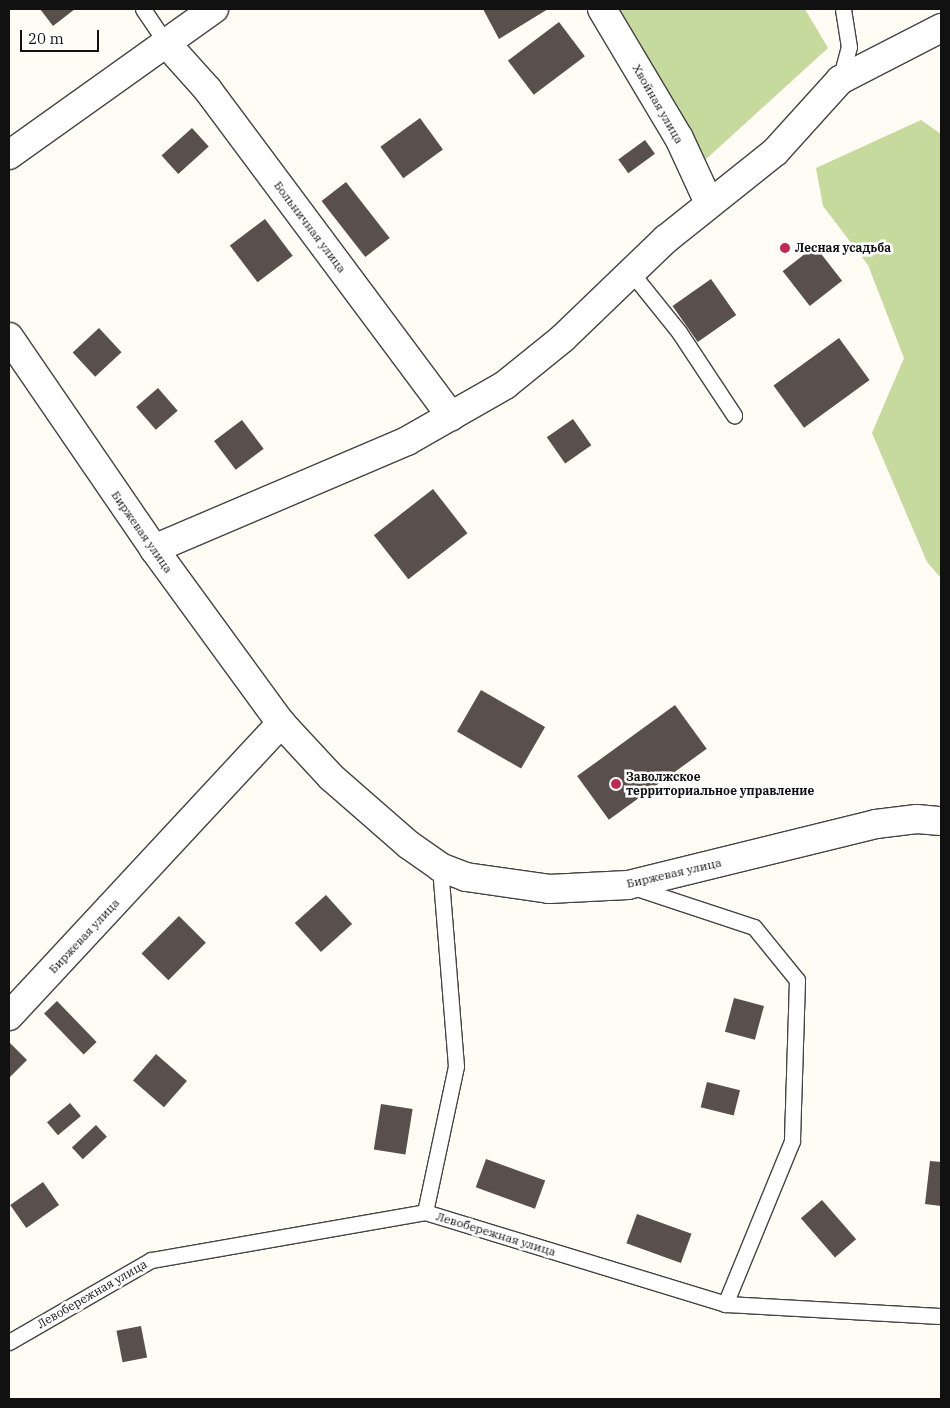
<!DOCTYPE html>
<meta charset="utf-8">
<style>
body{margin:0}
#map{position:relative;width:950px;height:1408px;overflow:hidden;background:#fffbf5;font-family:"IBM Plex Serif",serif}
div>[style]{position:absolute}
.forest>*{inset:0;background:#c6da9d}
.building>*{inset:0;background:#594f4d;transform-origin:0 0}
.roads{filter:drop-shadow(1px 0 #444) drop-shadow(-1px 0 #444) drop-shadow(0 1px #444) drop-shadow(0 -1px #444)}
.service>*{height:15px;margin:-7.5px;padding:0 7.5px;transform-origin:7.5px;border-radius:7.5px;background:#fff}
.minor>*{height:28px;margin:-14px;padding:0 14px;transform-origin:14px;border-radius:14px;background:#fff}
.dots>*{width:14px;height:14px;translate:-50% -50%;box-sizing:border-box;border:2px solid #fff;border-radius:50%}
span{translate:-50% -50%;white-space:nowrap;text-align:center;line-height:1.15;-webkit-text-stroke:5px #fff;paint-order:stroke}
.street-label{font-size:12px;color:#111}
.poi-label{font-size:12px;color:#111;font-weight:700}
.left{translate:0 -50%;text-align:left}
.frame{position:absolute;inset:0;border:10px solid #111;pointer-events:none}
.scale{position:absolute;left:20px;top:30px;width:79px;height:22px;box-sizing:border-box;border:2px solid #111;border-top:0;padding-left:6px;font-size:15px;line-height:18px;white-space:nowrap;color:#111;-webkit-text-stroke:4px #fff;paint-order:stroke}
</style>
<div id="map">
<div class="forest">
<i style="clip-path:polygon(618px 9px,805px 9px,828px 48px,704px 161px)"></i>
<i style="clip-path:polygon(921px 120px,941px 134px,941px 578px,927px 562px,872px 433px,904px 358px,868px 265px,823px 206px,816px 168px)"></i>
</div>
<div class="building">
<i style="clip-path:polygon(40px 9px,75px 9px,53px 26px)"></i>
<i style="clip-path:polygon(483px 9px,548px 9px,499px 39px)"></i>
<i style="left:559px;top:22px;width:43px;height:64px;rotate:53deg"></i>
<i style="left:420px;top:118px;width:39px;height:49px;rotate:54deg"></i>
<i style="left:192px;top:128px;width:25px;height:41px;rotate:48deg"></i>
<i style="left:645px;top:140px;width:17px;height:33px;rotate:54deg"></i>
<i style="left:346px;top:182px;width:71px;height:31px;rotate:52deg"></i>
<i style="left:265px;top:219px;width:46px;height:44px;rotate:53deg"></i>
<i style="left:815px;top:246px;width:44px;height:41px;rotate:52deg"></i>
<i style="left:711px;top:279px;width:44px;height:47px;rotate:55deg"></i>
<i style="left:99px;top:328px;width:33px;height:36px;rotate:47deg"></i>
<i style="left:839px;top:338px;width:52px;height:81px;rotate:54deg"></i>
<i style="left:158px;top:388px;width:30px;height:29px;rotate:49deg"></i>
<i style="left:573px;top:419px;width:32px;height:32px;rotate:55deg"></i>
<i style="left:242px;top:420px;width:36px;height:35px;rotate:53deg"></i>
<i style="left:433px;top:489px;width:56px;height:75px;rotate:52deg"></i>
<i style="left:481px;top:690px;width:74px;height:48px;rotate:30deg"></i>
<i style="left:675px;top:705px;width:54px;height:121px;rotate:54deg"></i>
<i style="left:326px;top:895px;width:39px;height:42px;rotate:48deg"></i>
<i style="left:179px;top:916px;width:38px;height:53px;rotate:45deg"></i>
<i style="left:734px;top:998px;width:31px;height:35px;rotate:15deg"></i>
<i style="left:57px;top:1001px;width:57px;height:18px;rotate:46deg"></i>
<i style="clip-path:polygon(9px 1042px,27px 1060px,9px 1078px)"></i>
<i style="left:156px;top:1054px;width:41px;height:35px;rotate:41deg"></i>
<i style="left:707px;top:1082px;width:34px;height:26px;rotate:14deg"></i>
<i style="left:70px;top:1103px;width:17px;height:30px;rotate:50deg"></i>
<i style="left:381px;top:1104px;width:32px;height:46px;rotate:9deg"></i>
<i style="left:96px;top:1125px;width:16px;height:33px;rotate:47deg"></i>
<i style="left:486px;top:1159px;width:63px;height:30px;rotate:20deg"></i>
<i style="clip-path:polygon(930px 1161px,941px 1162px,941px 1206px,925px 1204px)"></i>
<i style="left:43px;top:1182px;width:28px;height:40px;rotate:55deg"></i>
<i style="left:822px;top:1200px;width:52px;height:28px;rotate:49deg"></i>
<i style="left:637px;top:1214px;width:58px;height:31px;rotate:20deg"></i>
<i style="left:141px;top:1326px;width:32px;height:25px;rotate:79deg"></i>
</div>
<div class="roads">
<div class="service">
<i style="left:143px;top:9px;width:40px;rotate:56deg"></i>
<i style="left:840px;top:80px;width:34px;rotate:-75deg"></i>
<i style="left:849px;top:47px;width:38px;rotate:-99deg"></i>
<i style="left:630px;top:271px;width:78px;rotate:51.2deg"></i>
<i style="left:679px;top:332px;width:100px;rotate:56.5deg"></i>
<i style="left:633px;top:887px;width:127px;rotate:18.3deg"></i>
<i style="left:754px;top:927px;width:68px;rotate:50.9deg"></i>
<i style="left:797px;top:980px;width:161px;rotate:91.8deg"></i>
<i style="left:792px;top:1141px;width:176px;rotate:112.3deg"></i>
<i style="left:425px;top:1212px;width:149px;rotate:-78deg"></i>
<i style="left:456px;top:1066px;width:200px;rotate:-94.6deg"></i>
<i style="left:9px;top:1342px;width:164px;rotate:-30deg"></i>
<i style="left:151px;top:1260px;width:278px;rotate:-9.9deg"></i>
<i style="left:425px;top:1212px;width:314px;rotate:17deg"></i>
<i style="left:725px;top:1304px;width:216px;rotate:3.2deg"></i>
</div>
<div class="minor">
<i style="left:602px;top:9px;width:150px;rotate:59.2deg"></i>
<i style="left:679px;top:138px;width:72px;rotate:65.2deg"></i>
<i style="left:165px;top:42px;width:64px;rotate:48.1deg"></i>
<i style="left:208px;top:90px;width:407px;rotate:53.3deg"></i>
<i style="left:9px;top:155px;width:252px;rotate:-35.5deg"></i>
<i style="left:9px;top:337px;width:257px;rotate:55.6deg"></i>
<i style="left:154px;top:549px;width:215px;rotate:53.9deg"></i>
<i style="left:281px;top:723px;width:74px;rotate:47.2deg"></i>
<i style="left:331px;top:777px;width:103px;rotate:41.1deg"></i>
<i style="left:409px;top:845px;width:38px;rotate:35deg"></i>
<i style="left:440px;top:867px;width:28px;rotate:21deg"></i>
<i style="left:466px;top:877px;width:84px;rotate:8.2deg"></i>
<i style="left:549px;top:889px;width:79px;rotate:-2.9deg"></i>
<i style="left:628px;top:885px;width:255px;rotate:-13.8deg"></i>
<i style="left:876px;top:824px;width:41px;rotate:-7deg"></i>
<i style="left:917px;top:819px;width:24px;rotate:5deg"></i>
<i style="left:154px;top:549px;width:275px;rotate:-23.1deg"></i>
<i style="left:407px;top:441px;width:113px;rotate:-29.7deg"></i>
<i style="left:505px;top:385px;width:75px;rotate:-39deg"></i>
<i style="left:563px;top:338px;width:143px;rotate:-43.9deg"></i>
<i style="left:666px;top:239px;width:139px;rotate:-38.6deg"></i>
<i style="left:775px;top:152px;width:97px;rotate:-47.9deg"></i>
<i style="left:840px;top:80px;width:114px;rotate:-27.2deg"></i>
<i style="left:9px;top:1016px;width:400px;rotate:-47.1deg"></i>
</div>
</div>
<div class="dots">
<i style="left:785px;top:248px;background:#c02951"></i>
<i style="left:616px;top:784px;background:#c02951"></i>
</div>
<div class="street-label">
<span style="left:658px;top:104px;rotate:60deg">Хвойная улица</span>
<span style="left:310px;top:227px;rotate:53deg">Больничная улица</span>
<span style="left:142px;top:532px;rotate:55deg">Биржевая улица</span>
<span style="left:674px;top:873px;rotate:-13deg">Биржевая улица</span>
<span style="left:84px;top:936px;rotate:-47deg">Биржевая улица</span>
<span style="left:496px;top:1234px;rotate:17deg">Левобережная улица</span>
<span style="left:92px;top:1294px;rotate:-30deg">Левобережная улица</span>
</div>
<div class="poi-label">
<span class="left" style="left:795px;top:248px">Лесная усадьба</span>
<span class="left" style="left:626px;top:784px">Заволжское<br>территориальное управление</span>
</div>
<div class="frame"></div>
<div class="scale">20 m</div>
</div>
